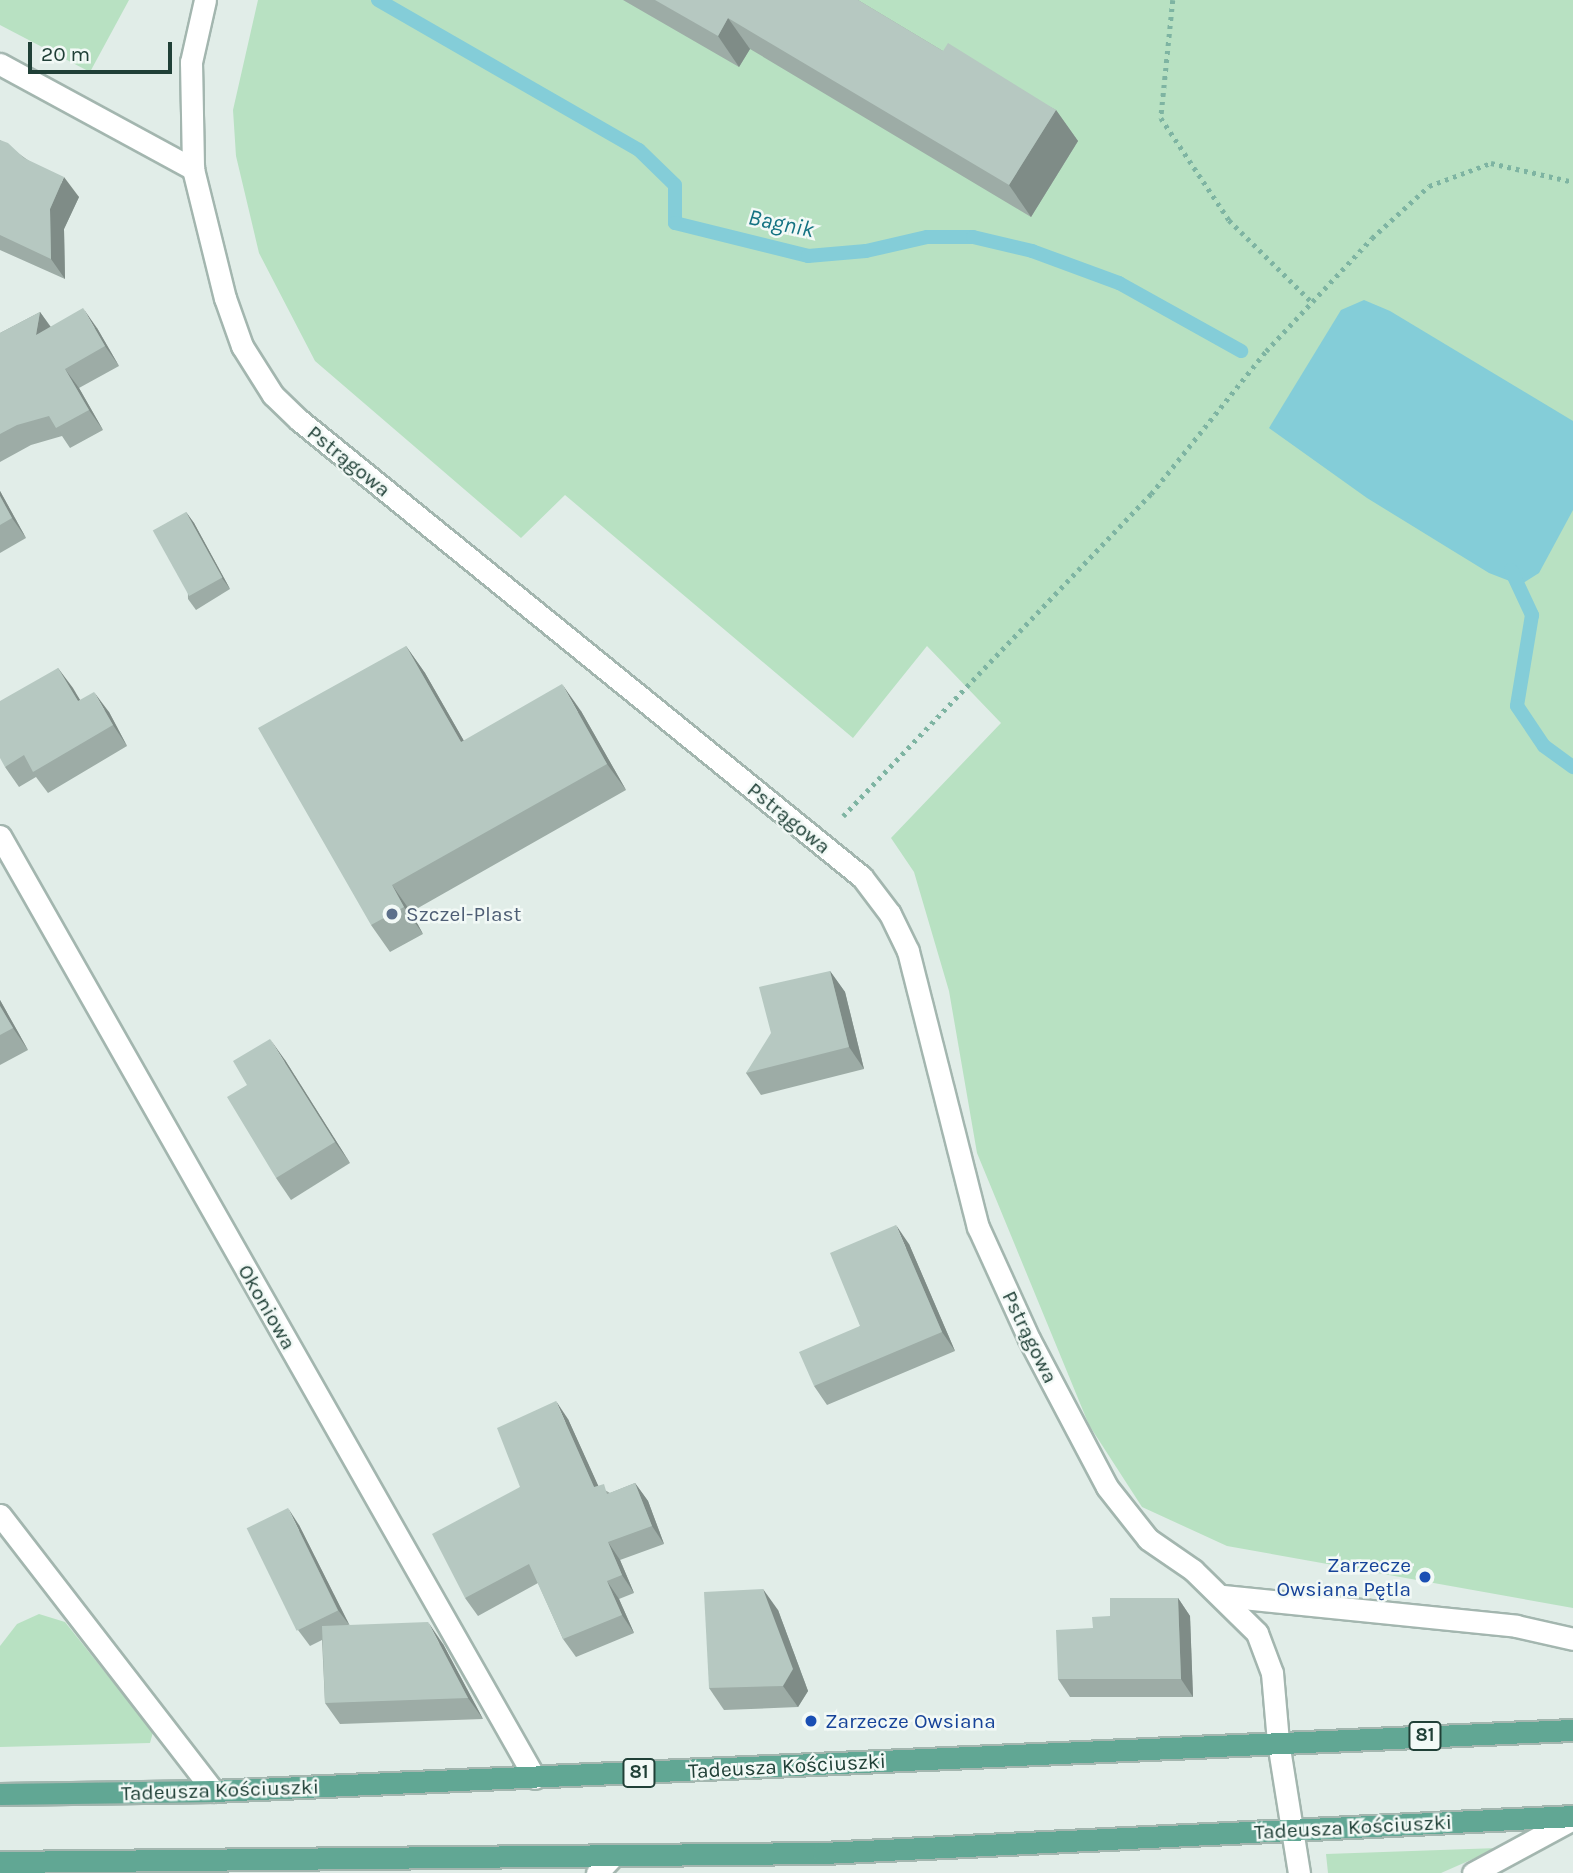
<!DOCTYPE html>
<meta charset="utf-8">
<style>
body{margin:0}
#map{position:relative;width:1573px;height:1873px;overflow:hidden;background:#e1ede8;font-family:Karla,sans-serif}
div>[style]{position:absolute}
.green>*{inset:0;background:#b8e1c2}
.water>*{inset:0;background:#84cdd8}
.stream>*{height:14px;margin:-7px;padding:0 7px;transform-origin:7px;border-radius:7px;background:#84cdd8}
.path>*{height:4.5px;margin-top:-2.25px;transform-origin:0;background:repeating-linear-gradient(90deg,#7eb4a2 0 3.5px,transparent 0 8.5px)}
.roads{filter:drop-shadow(2px 0 #a3b6af) drop-shadow(-2px 0 #a3b6af) drop-shadow(0 2px #a3b6af) drop-shadow(0 -2px #a3b6af)}
.service>*{height:21px;margin:-10.5px;padding:0 10.5px;transform-origin:10.5px;border-radius:10.5px;background:#fff}
.minor>*{height:21px;margin:-10.5px;padding:0 10.5px;transform-origin:10.5px;border-radius:10.5px;background:#fff}
.tertiary>*{height:21px;margin:-10.5px;padding:0 10.5px;transform-origin:10.5px;border-radius:10.5px;background:#fff}
.primary>*{height:21px;margin:-10.5px;padding:0 10.5px;transform-origin:10.5px;border-radius:10.5px;background:#61a794}
.wall>*{inset:0;background:#9daca6}
.shaded-wall>*{inset:0;background:#7f8c87}
.building>*{inset:0;background:#b6c8c1;transform-origin:0 0}
.dots>*{width:19px;height:19px;translate:-50% -50%;box-sizing:border-box;border:4px solid #f2f9f6;border-radius:50%}
span{translate:-50% -50%;white-space:nowrap;text-align:center;line-height:1.15;-webkit-text-stroke:5px #f2f9f6;paint-order:stroke}
.shield-label span{padding:2px 5px;background:#f2f9f6;border:2px solid;border-radius:5px;-webkit-text-stroke-width:0}
.shield-label{font-size:19px;color:#204037;font-weight:700}
.street-label{font-size:21px;color:#204037}
.service-label{font-size:21px;color:#4e5e75}
.left{translate:0 -50%;text-align:left}
.transit-label{font-size:21px;color:#164399}
.right{translate:-100% -50%;text-align:right}
.water-label{font-size:23px;color:#137282;font-style:italic}
.scale{position:absolute;left:28px;top:42px;width:144px;height:32px;box-sizing:border-box;border:4px solid #204037;border-top:0;padding-left:9px;font-size:21px;line-height:24px;white-space:nowrap;color:#204037;-webkit-text-stroke:5px #f2f9f6;paint-order:stroke}
</style>
<div id="map">
<div class="green">
<i style="clip-path:polygon(0 0,129px 0,90px 72px,0 25px)"></i>
<i style="clip-path:polygon(258px 0,1573px 0,1573px 1608px,1227px 1546px,1142px 1507px,1089px 1425px,977px 1153px,949px 991px,914px 872px,891px 838px,1001px 723px,927px 646px,853px 738px,565px 495px,521px 538px,315px 361px,259px 253px,236px 156px,233px 110px)"></i>
<i style="clip-path:polygon(39px 1614px,65px 1622px,153px 1732px,150px 1743px,0 1747px,0 1646px,17px 1624px)"></i>
<i style="clip-path:polygon(1498px 1848px,1441px 1873px,1328px 1873px,1326px 1854px)"></i>
</div>
<div class="water">
<i style="clip-path:polygon(1364px 300px,1390px 311px,1573px 421px,1573px 510px,1539px 573px,1520px 585px,1489px 573px,1367px 498px,1269px 428px,1341px 310px)"></i>
</div>
<div class="stream">
<i style="left:378px;top:0;width:301px;rotate:29.9deg"></i>
<i style="left:639px;top:150px;width:50px;rotate:44.2deg"></i>
<i style="left:675px;top:185px;width:38px;rotate:90deg"></i>
<i style="left:675px;top:223px;width:137px;rotate:13.9deg"></i>
<i style="left:808px;top:256px;width:58px;rotate:-4.9deg"></i>
<i style="left:866px;top:251px;width:63px;rotate:-12.9deg"></i>
<i style="left:927px;top:237px;width:46px"></i>
<i style="left:973px;top:237px;width:61px;rotate:13.3deg"></i>
<i style="left:1032px;top:251px;width:93px;rotate:20.2deg"></i>
<i style="left:1119px;top:283px;width:140px;rotate:29.1deg"></i>
<i style="left:1511px;top:570px;width:50px;rotate:65deg"></i>
<i style="left:1532px;top:615px;width:92px;rotate:99.4deg"></i>
<i style="left:1517px;top:706px;width:48px;rotate:56deg"></i>
<i style="left:1544px;top:746px;width:36px;rotate:36deg"></i>
</div>
<div class="path">
<i style="left:1173px;top:0;width:119px;rotate:95.8deg"></i>
<i style="left:1161px;top:118px;width:123px;rotate:56.3deg"></i>
<i style="left:1229px;top:220px;width:118px;rotate:44.7deg"></i>
<i style="left:843px;top:816px;width:446px;rotate:-46.3deg"></i>
<i style="left:1151px;top:494px;width:184px;rotate:-51.2deg"></i>
<i style="left:1266px;top:351px;width:155px;rotate:-46.8deg"></i>
<i style="left:1372px;top:238px;width:77px;rotate:-42.4deg"></i>
<i style="left:1429px;top:186px;width:66px;rotate:-20.4deg"></i>
<i style="left:1491px;top:163px;width:84px;rotate:13deg"></i>
</div>
<div class="roads">
<div class="service">
<i style="left:0;top:64px;width:220px;rotate:28.5deg"></i>
<i style="left:0;top:1515px;width:349px;rotate:52.3deg"></i>
<i style="left:1223px;top:1596px;width:295px;rotate:5.8deg"></i>
<i style="left:1516px;top:1626px;width:58px;rotate:12.8deg"></i>
<i style="left:597px;top:1873px;width:22px;rotate:-47deg"></i>
</div>
<div class="minor">
<i style="left:0;top:836px;width:1083px;rotate:60.41deg"></i>
</div>
<div class="tertiary">
<i style="left:205px;top:0;width:64px;rotate:102.7deg"></i>
<i style="left:191px;top:62px;width:107px;rotate:88.9deg"></i>
<i style="left:193px;top:169px;width:133px;rotate:76.1deg"></i>
<i style="left:225px;top:298px;width:51px;rotate:70.5deg"></i>
<i style="left:242px;top:346px;width:58px;rotate:57.7deg"></i>
<i style="left:273px;top:395px;width:36px;rotate:44deg"></i>
<i style="left:299px;top:420px;width:725px;rotate:39.07deg"></i>
<i style="left:862px;top:877px;width:46px;rotate:52.9deg"></i>
<i style="left:890px;top:914px;width:41px;rotate:64.1deg"></i>
<i style="left:908px;top:951px;width:285px;rotate:75.8deg"></i>
<i style="left:978px;top:1227px;width:123px;rotate:65.5deg"></i>
<i style="left:1029px;top:1339px;width:167px;rotate:62.2deg"></i>
<i style="left:1107px;top:1487px;width:66px;rotate:51.7deg"></i>
<i style="left:1148px;top:1539px;width:55px;rotate:34.6deg"></i>
<i style="left:1193px;top:1570px;width:90px;rotate:44.5deg"></i>
<i style="left:1257px;top:1633px;width:43px;rotate:69.4deg"></i>
<i style="left:1272px;top:1673px;width:69px;rotate:85deg"></i>
<i style="left:1278px;top:1742px;width:133px;rotate:80.9deg"></i>
<i style="left:1473px;top:1873px;width:114px;rotate:-28.4deg"></i>
</div>
<div class="primary">
<i style="left:0;top:1794px;width:213px;rotate:-0.8deg"></i>
<i style="left:213px;top:1791px;width:1361px;rotate:-2.57deg"></i>
<i style="left:0;top:1862px;width:823px;rotate:-0.63deg"></i>
<i style="left:823px;top:1853px;width:751px;rotate:-2.82deg"></i>
</div>
</div>
<div class="wall">
<i style="clip-path:polygon(623px 0,858px 0,943px 51px,1056px 110px,1078px 141px,1031px 217px,750px 49px,739px 67px)"></i>
<i style="clip-path:polygon(0 140px,79px 197px,64px 229px,65px 279px,0 250px)"></i>
<i style="clip-path:polygon(40px 312px,51px 327px,97px 328px,119px 366px,79px 388px,103px 430px,70px 448px,62px 436px,31px 445px,0 462px,0 333px)"></i>
<i style="clip-path:polygon(0 491px,26px 538px,0 553px)"></i>
<i style="clip-path:polygon(186px 512px,194px 523px,230px 589px,196px 610px,188px 599px)"></i>
<i style="clip-path:polygon(406px 646px,425px 673px,464px 741px,581px 711px,626px 790px,411px 912px,423px 934px,390px 952px,371px 925px)"></i>
<i style="clip-path:polygon(58px 668px,80px 700px,109px 712px,127px 746px,48px 793px,36px 777px,19px 787px,5px 767px)"></i>
<i style="clip-path:polygon(830px 971px,845px 992px,864px 1069px,761px 1095px,746px 1073px)"></i>
<i style="clip-path:polygon(0 1000px,28px 1050px,0 1065px)"></i>
<i style="clip-path:polygon(285px 1060px,350px 1163px,291px 1200px,276px 1178px)"></i>
<i style="clip-path:polygon(909px 1244px,955px 1351px,827px 1405px,814px 1386px,860px 1326px)"></i>
<i style="clip-path:polygon(568px 1419px,598px 1486px,610px 1493px,635px 1483px,648px 1501px,664px 1544px,620px 1560px,634px 1593px,619px 1599px,634px 1633px,576px 1657px,563px 1639px,538px 1583px,478px 1616px,465px 1598px,520px 1487px)"></i>
<i style="clip-path:polygon(299px 1525px,349px 1625px,443px 1644px,483px 1719px,340px 1724px,325px 1703px,322px 1640px,310px 1646px,298px 1630px)"></i>
<i style="clip-path:polygon(1178px 1598px,1190px 1616px,1193px 1697px,1070px 1697px,1058px 1679px,1093px 1628px,1110px 1616px)"></i>
<i style="clip-path:polygon(778px 1610px,808px 1691px,798px 1707px,724px 1710px,709px 1688px)"></i>
</div>
<div class="shaded-wall">
<i style="clip-path:polygon(728px 18px,750px 49px,739px 67px,718px 36px)"></i>
<i style="clip-path:polygon(1056px 110px,1078px 141px,1031px 217px,1009px 185px)"></i>
<i style="clip-path:polygon(64px 177px,79px 197px,64px 229px,65px 279px,51px 259px,50px 209px)"></i>
<i style="clip-path:polygon(83px 308px,97px 328px,119px 366px,105px 346px)"></i>
<i style="clip-path:polygon(40px 312px,54px 332px,36px 335px)"></i>
<i style="clip-path:polygon(65px 369px,79px 388px,103px 430px,89px 410px)"></i>
<i style="clip-path:polygon(0 491px,26px 538px,12px 518px,0 496px)"></i>
<i style="clip-path:polygon(186px 512px,194px 523px,230px 589px,222px 578px)"></i>
<i style="clip-path:polygon(406px 646px,425px 673px,480px 769px,461px 742px)"></i>
<i style="clip-path:polygon(58px 668px,73px 688px,93px 722px,78px 701px)"></i>
<i style="clip-path:polygon(562px 684px,581px 711px,626px 790px,607px 764px)"></i>
<i style="clip-path:polygon(94px 692px,109px 712px,127px 746px,113px 725px)"></i>
<i style="clip-path:polygon(392px 885px,411px 912px,423px 934px,404px 907px)"></i>
<i style="clip-path:polygon(830px 971px,845px 992px,864px 1069px,849px 1047px)"></i>
<i style="clip-path:polygon(0 1000px,28px 1050px,13px 1028px,0 1006px)"></i>
<i style="clip-path:polygon(270px 1039px,285px 1060px,350px 1163px,335px 1142px)"></i>
<i style="clip-path:polygon(896px 1225px,909px 1244px,955px 1351px,942px 1332px)"></i>
<i style="clip-path:polygon(556px 1401px,568px 1419px,607px 1505px,594px 1487px)"></i>
<i style="clip-path:polygon(635px 1483px,648px 1501px,664px 1544px,652px 1526px)"></i>
<i style="clip-path:polygon(288px 1508px,299px 1525px,350px 1626px,338px 1610px)"></i>
<i style="clip-path:polygon(608px 1542px,620px 1560px,634px 1593px,622px 1575px)"></i>
<i style="clip-path:polygon(607px 1581px,619px 1599px,634px 1633px,622px 1615px)"></i>
<i style="clip-path:polygon(763px 1589px,778px 1610px,808px 1691px,798px 1707px,783px 1686px)"></i>
<i style="clip-path:polygon(1178px 1598px,1190px 1616px,1193px 1697px,1181px 1679px)"></i>
<i style="clip-path:polygon(428px 1622px,443px 1644px,483px 1719px,468px 1698px)"></i>
</div>
<div class="building">
<i style="clip-path:polygon(655px 0,858px 0,943px 51px,948px 43px,1056px 110px,1009px 185px,728px 18px,718px 36px)"></i>
<i style="clip-path:polygon(0 140px,8px 143px,24px 158px,64px 177px,50px 209px,51px 259px,0 235px)"></i>
<i style="clip-path:polygon(83px 308px,105px 346px,65px 369px,89px 410px,56px 428px,49px 416px,17px 425px,0 434px,0 333px,40px 312px,36px 335px)"></i>
<i style="clip-path:polygon(0 496px,12px 518px,0 525px)"></i>
<i style="left:186px;top:512px;width:75px;height:38px;rotate:61deg"></i>
<i style="clip-path:polygon(406px 646px,461px 742px,562px 684px,607px 764px,392px 885px,404px 907px,371px 925px,258px 728px)"></i>
<i style="clip-path:polygon(58px 668px,78px 701px,94px 692px,113px 725px,33px 772px,24px 755px,5px 767px,0 758px,0 701px)"></i>
<i style="clip-path:polygon(830px 971px,849px 1047px,746px 1073px,771px 1033px,759px 987px)"></i>
<i style="clip-path:polygon(0 1006px,13px 1028px,0 1035px)"></i>
<i style="clip-path:polygon(270px 1039px,335px 1142px,276px 1178px,227px 1097px,247px 1085px,233px 1061px)"></i>
<i style="clip-path:polygon(896px 1225px,942px 1332px,814px 1386px,799px 1352px,860px 1326px,830px 1253px)"></i>
<i style="clip-path:polygon(556px 1401px,594px 1487px,604px 1484px,607px 1494px,635px 1483px,652px 1526px,608px 1542px,622px 1575px,607px 1581px,622px 1615px,563px 1639px,529px 1564px,465px 1598px,432px 1534px,520px 1487px,497px 1428px)"></i>
<i style="left:288px;top:1508px;width:114px;height:46px;rotate:64deg"></i>
<i style="clip-path:polygon(763px 1589px,793px 1669px,783px 1686px,709px 1688px,704px 1592px)"></i>
<i style="clip-path:polygon(1110px 1598px,1178px 1598px,1181px 1679px,1058px 1679px,1056px 1630px,1093px 1628px,1092px 1617px,1110px 1616px)"></i>
<i style="clip-path:polygon(428px 1622px,468px 1698px,325px 1703px,322px 1626px)"></i>
</div>
<div class="dots">
<i style="left:392px;top:914px;background:#5c6f8a"></i>
<i style="left:1425px;top:1577px;background:#1a4fb4"></i>
<i style="left:811px;top:1721px;background:#1a4fb4"></i>
</div>
<div class="shield-label">
<span style="left:1425px;top:1736px">81</span>
<span style="left:639px;top:1773px">81</span>
</div>
<div class="street-label">
<span style="left:349px;top:461px;rotate:39deg">Pstrągowa</span>
<span style="left:789px;top:818px;rotate:39deg">Pstrągowa</span>
<span style="left:267px;top:1307px;rotate:60deg">Okoniowa</span>
<span style="left:1030px;top:1337px;rotate:64deg">Pstrągowa</span>
<span style="left:787px;top:1766px;rotate:-3deg">Tadeusza Kościuszki</span>
<span style="left:220px;top:1790px;rotate:-2deg">Tadeusza Kościuszki</span>
<span style="left:1353px;top:1827px;rotate:-3deg">Tadeusza Kościuszki</span>
</div>
<div class="service-label">
<span class="left" style="left:406px;top:914px">Szczel-Plast</span>
</div>
<div class="transit-label">
<span class="right" style="left:1411px;top:1577px">Zarzecze<br>Owsiana Pętla</span>
<span class="left" style="left:825px;top:1721px">Zarzecze Owsiana</span>
</div>
<div class="water-label">
<span style="left:781px;top:224px;rotate:12deg">Bagnik</span>
</div>
<div class="scale">20 m</div>
</div>
